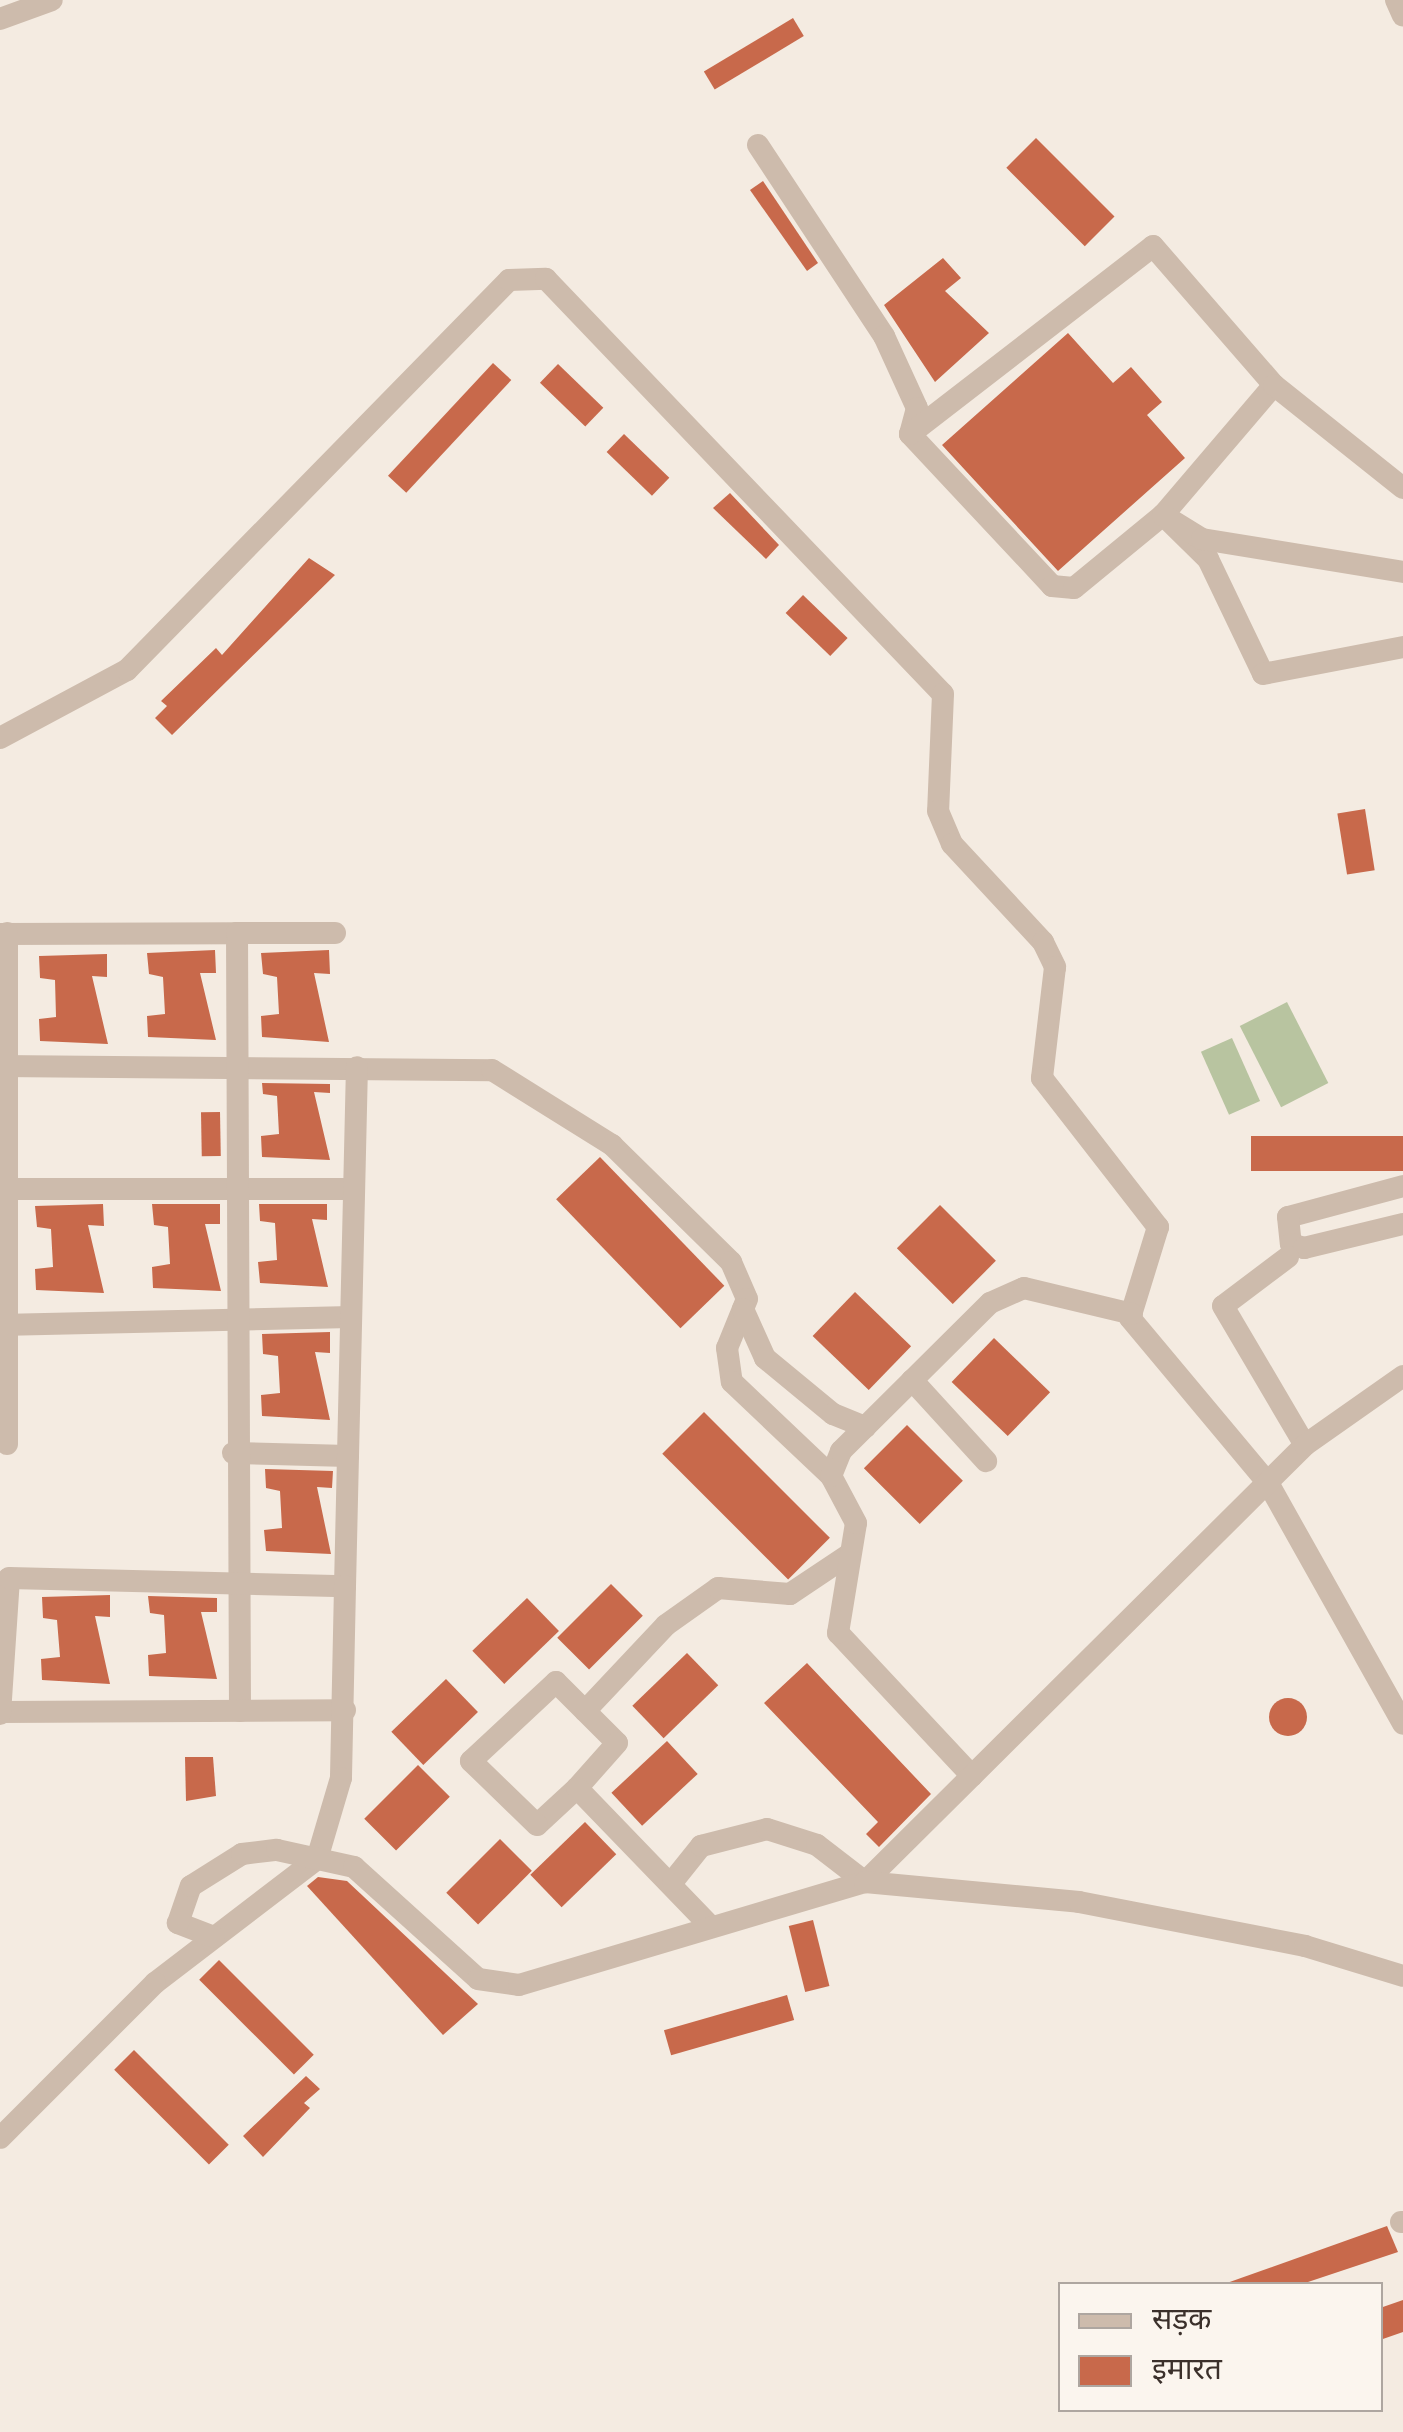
<!DOCTYPE html>
<meta charset="utf-8">
<style>
body{margin:0}
#map{position:relative;width:1403px;height:2432px;overflow:hidden;background:#f4ebe1;font-family:"Work Sans","Noto Sans Devanagari",sans-serif}
div>[style]{position:absolute}
.green>*{inset:0;background:#b8c4a0;transform-origin:0 0}
.building>*{inset:0;background:#c8694b;transform-origin:0 0}
.round{border-radius:50%}
.minor>*{height:22px;margin:-11px;padding:0 11px;transform-origin:11px;border-radius:11px;background:#cdbbac}
span{translate:-50% -50%;white-space:nowrap;text-align:center;line-height:1.15;-webkit-text-stroke:8px #fbf5ee;paint-order:stroke}
.legend{position:absolute;left:1058px;top:2282px;width:325px;height:130px;box-sizing:border-box;background:#fbf5ee;border:2px solid #aea6a0;margin:0;padding:12px 18px;list-style:none;font-size:30px;color:#3b302b}
.legend li{display:flex;align-items:center;gap:20px;height:50px}
.legend b{width:50px;border:2px solid #aea6a0}
</style>
<div id="map">
<div class="green">
<i style="left:1287px;top:1002px;width:91px;height:53px;rotate:63deg"></i>
<i style="left:1232px;top:1038px;width:69px;height:34px;rotate:66deg"></i>
</div>
<div class="building">
<i style="left:793px;top:18px;width:21px;height:104px;rotate:59deg"></i>
<i style="left:1036px;top:138px;width:111px;height:42px;rotate:45deg"></i>
<i style="clip-path:polygon(763px 181px,818px 263px,807px 271px,750px 190px)"></i>
<i style="clip-path:polygon(943px 258px,961px 278px,945px 291px,989px 333px,935px 382px,884px 305px)"></i>
<i style="clip-path:polygon(1068px 333px,1113px 383px,1131px 367px,1162px 402px,1147px 415px,1185px 458px,1058px 571px,942px 445px)"></i>
<i style="left:493px;top:363px;width:25px;height:154px;rotate:43deg"></i>
<i style="left:558px;top:364px;width:63px;height:26px;rotate:44deg"></i>
<i style="left:624px;top:434px;width:63px;height:25px;rotate:44deg"></i>
<i style="clip-path:polygon(730px 493px,779px 545px,766px 559px,713px 508px)"></i>
<i style="clip-path:polygon(309px 558px,335px 575px,172px 735px,155px 718px,167px 706px,161px 701px,216px 648px,222px 655px)"></i>
<i style="left:803px;top:595px;width:62px;height:25px;rotate:44deg"></i>
<i style="left:1365px;top:809px;width:62px;height:28px;rotate:81deg"></i>
<i style="clip-path:polygon(215px 950px,216px 973px,200px 973px,216px 1040px,148px 1037px,147px 1016px,165px 1014px,163px 977px,149px 974px,147px 953px)"></i>
<i style="clip-path:polygon(329px 950px,330px 974px,314px 973px,329px 1042px,262px 1037px,261px 1016px,279px 1014px,277px 977px,263px 974px,261px 953px)"></i>
<i style="clip-path:polygon(107px 954px,107px 977px,92px 976px,108px 1044px,40px 1041px,39px 1019px,56px 1017px,55px 980px,40px 978px,39px 956px)"></i>
<i style="clip-path:polygon(262px 1083px,330px 1084px,330px 1093px,314px 1092px,330px 1160px,262px 1157px,261px 1136px,279px 1134px,277px 1096px,263px 1094px)"></i>
<i style="left:220px;top:1112px;width:44px;height:19px;rotate:89deg"></i>
<i style="left:1403px;top:1136px;width:35px;height:152px;rotate:90deg"></i>
<i style="left:600px;top:1157px;width:179px;height:61px;rotate:46deg"></i>
<i style="clip-path:polygon(103px 1204px,104px 1226px,88px 1225px,104px 1293px,36px 1290px,35px 1269px,53px 1267px,51px 1229px,37px 1227px,35px 1206px)"></i>
<i style="clip-path:polygon(152px 1204px,220px 1204px,220px 1224px,205px 1224px,221px 1291px,153px 1288px,152px 1267px,170px 1264px,168px 1227px,154px 1225px)"></i>
<i style="clip-path:polygon(259px 1204px,327px 1204px,327px 1220px,312px 1219px,328px 1287px,260px 1283px,258px 1262px,277px 1260px,275px 1223px,260px 1221px)"></i>
<i style="left:940px;top:1205px;width:79px;height:61px;rotate:45deg"></i>
<i style="left:855px;top:1292px;width:78px;height:61px;rotate:44deg"></i>
<i style="clip-path:polygon(330px 1332px,330px 1353px,315px 1352px,330px 1420px,262px 1416px,261px 1395px,280px 1393px,278px 1356px,263px 1354px,262px 1334px)"></i>
<i style="left:994px;top:1338px;width:78px;height:61px;rotate:44deg"></i>
<i style="left:704px;top:1412px;width:178px;height:59px;rotate:45deg"></i>
<i style="left:907px;top:1425px;width:79px;height:61px;rotate:45deg"></i>
<i style="clip-path:polygon(265px 1469px,333px 1471px,332px 1488px,317px 1487px,331px 1554px,266px 1551px,264px 1530px,282px 1528px,280px 1491px,266px 1488px)"></i>
<i style="left:611px;top:1584px;width:45px;height:76px;rotate:45deg"></i>
<i style="clip-path:polygon(110px 1595px,110px 1617px,95px 1616px,110px 1684px,42px 1680px,41px 1659px,60px 1657px,57px 1620px,43px 1618px,42px 1597px)"></i>
<i style="clip-path:polygon(148px 1596px,217px 1598px,217px 1612px,201px 1612px,217px 1679px,149px 1676px,148px 1655px,166px 1653px,164px 1615px,150px 1613px)"></i>
<i style="left:527px;top:1598px;width:46px;height:76px;rotate:46deg"></i>
<i style="left:687px;top:1653px;width:45px;height:76px;rotate:46deg"></i>
<i style="clip-path:polygon(807px 1663px,931px 1794px,879px 1847px,866px 1834px,878px 1822px,764px 1703px)"></i>
<i style="left:446px;top:1679px;width:46px;height:76px;rotate:46deg"></i>
<i class="round" style="left:1269px;top:1698px;width:38px;height:38px"></i>
<i style="left:667px;top:1741px;width:45px;height:76px;rotate:47deg"></i>
<i style="clip-path:polygon(185px 1757px,213px 1757px,216px 1796px,186px 1801px)"></i>
<i style="left:418px;top:1765px;width:45px;height:76px;rotate:45deg"></i>
<i style="left:585px;top:1822px;width:45px;height:76px;rotate:46deg"></i>
<i style="left:500px;top:1839px;width:45px;height:76px;rotate:45deg"></i>
<i style="clip-path:polygon(318px 1877px,347px 1881px,478px 2004px,443px 2035px,307px 1886px)"></i>
<i style="left:813px;top:1920px;width:68px;height:25px;rotate:76deg"></i>
<i style="left:219px;top:1960px;width:134px;height:28px;rotate:45deg"></i>
<i style="left:787px;top:1995px;width:26px;height:128px;rotate:74deg"></i>
<i style="left:134px;top:2050px;width:134px;height:28px;rotate:45deg"></i>
<i style="clip-path:polygon(306px 2076px,320px 2089px,304px 2103px,310px 2108px,263px 2157px,243px 2136px)"></i>
<i style="clip-path:polygon(1387px 2226px,1398px 2252px,1302px 2284px,1224px 2284px)"></i>
<i style="clip-path:polygon(1403px 2300px,1403px 2332px,1380px 2340px,1380px 2308px)"></i>
</div>
<div class="minor">
<i style="left:1396px;top:0;width:17px;rotate:66deg"></i>
<i style="left:0;top:19px;width:55px;rotate:-20.1deg"></i>
<i style="left:758px;top:145px;width:229px;rotate:56.6deg"></i>
<i style="left:884px;top:336px;width:79px;rotate:65.4deg"></i>
<i style="left:917px;top:408px;width:27px;rotate:105deg"></i>
<i style="left:910px;top:434px;width:208px;rotate:46.9deg"></i>
<i style="left:1052px;top:586px;width:22px;rotate:5deg"></i>
<i style="left:1074px;top:588px;width:115px;rotate:-39.4deg"></i>
<i style="left:1163px;top:515px;width:63px;rotate:44.4deg"></i>
<i style="left:1208px;top:559px;width:127px;rotate:64.4deg"></i>
<i style="left:1263px;top:674px;width:143px;rotate:-10.9deg"></i>
<i style="left:1274px;top:385px;width:171px;rotate:130.5deg"></i>
<i style="left:1163px;top:515px;width:46px;rotate:31.6deg"></i>
<i style="left:1202px;top:539px;width:204px;rotate:9.3deg"></i>
<i style="left:910px;top:434px;width:307px;rotate:-37.7deg"></i>
<i style="left:1153px;top:246px;width:184px;rotate:49deg"></i>
<i style="left:1274px;top:385px;width:165px;rotate:38.6deg"></i>
<i style="left:0;top:738px;width:144px;rotate:-28.2deg"></i>
<i style="left:127px;top:670px;width:546px;rotate:-45.59deg"></i>
<i style="left:509px;top:280px;width:37px;rotate:-2deg"></i>
<i style="left:546px;top:279px;width:574px;rotate:46.27deg"></i>
<i style="left:943px;top:694px;width:117px;rotate:92.4deg"></i>
<i style="left:938px;top:811px;width:36px;rotate:67deg"></i>
<i style="left:952px;top:844px;width:134px;rotate:47.1deg"></i>
<i style="left:1043px;top:942px;width:28px;rotate:64deg"></i>
<i style="left:1055px;top:967px;width:112px;rotate:96.7deg"></i>
<i style="left:1042px;top:1078px;width:189px;rotate:52.1deg"></i>
<i style="left:1158px;top:1227px;width:95px;rotate:107.1deg"></i>
<i style="left:1130px;top:1318px;width:215px;rotate:50.1deg"></i>
<i style="left:1268px;top:1483px;width:276px;rotate:60.7deg"></i>
<i style="left:0;top:934px;width:237px;rotate:-0.2deg"></i>
<i style="left:0;top:1066px;width:492px;rotate:0.5deg"></i>
<i style="left:492px;top:1070px;width:142px;rotate:32deg"></i>
<i style="left:612px;top:1145px;width:167px;rotate:44.5deg"></i>
<i style="left:731px;top:1262px;width:40px;rotate:66.6deg"></i>
<i style="left:747px;top:1299px;width:53px;rotate:112.2deg"></i>
<i style="left:727px;top:1348px;width:34px;rotate:82deg"></i>
<i style="left:732px;top:1382px;width:137px;rotate:43.5deg"></i>
<i style="left:1403px;top:1186px;width:119px;rotate:164.9deg"></i>
<i style="left:1288px;top:1217px;width:27px;rotate:84deg"></i>
<i style="left:1291px;top:1244px;width:14px;rotate:17deg"></i>
<i style="left:1304px;top:1248px;width:102px;rotate:-13.6deg"></i>
<i style="left:0;top:1189px;width:354px"></i>
<i style="left:1288px;top:1257px;width:81px;rotate:143deg"></i>
<i style="left:1223px;top:1306px;width:161px;rotate:59.5deg"></i>
<i style="left:743px;top:1309px;width:54px;rotate:65.8deg"></i>
<i style="left:765px;top:1358px;width:88px;rotate:39.5deg"></i>
<i style="left:833px;top:1414px;width:35px;rotate:22deg"></i>
<i style="left:0;top:1325px;width:351px;rotate:-1.3deg"></i>
<i style="left:912px;top:1380px;width:110px;rotate:47.6deg"></i>
<i style="left:7px;top:1444px;width:511px;rotate:-90deg"></i>
<i style="left:233px;top:1453px;width:115px;rotate:1.5deg"></i>
<i style="left:345px;top:1586px;width:519px;rotate:-88.68deg"></i>
<i style="left:240px;top:1711px;width:778px;rotate:-90.22deg"></i>
<i style="left:237px;top:933px;width:98px"></i>
<i style="left:585px;top:1711px;width:118px;rotate:-46.7deg"></i>
<i style="left:666px;top:1625px;width:64px;rotate:-35.4deg"></i>
<i style="left:718px;top:1588px;width:72px;rotate:4.8deg"></i>
<i style="left:790px;top:1594px;width:69px;rotate:-33.7deg"></i>
<i style="left:0;top:1712px;width:345px;rotate:-0.3deg"></i>
<i style="left:0;top:1714px;width:136px;rotate:-86.2deg"></i>
<i style="left:9px;top:1578px;width:336px;rotate:1.4deg"></i>
<i style="left:345px;top:1586px;width:192px;rotate:91.2deg"></i>
<i style="left:341px;top:1778px;width:84px;rotate:106.5deg"></i>
<i style="left:317px;top:1859px;width:204px;rotate:142.6deg"></i>
<i style="left:155px;top:1983px;width:219px;rotate:135deg"></i>
<i style="left:972px;top:1776px;width:196px;rotate:-133.1deg"></i>
<i style="left:838px;top:1633px;width:111px;rotate:-80.7deg"></i>
<i style="left:856px;top:1523px;width:53px;rotate:-118deg"></i>
<i style="left:831px;top:1476px;width:27px;rotate:-68deg"></i>
<i style="left:841px;top:1451px;width:210px;rotate:-44.8deg"></i>
<i style="left:990px;top:1303px;width:37px;rotate:-24deg"></i>
<i style="left:1024px;top:1288px;width:111px;rotate:13.5deg"></i>
<i style="left:577px;top:1788px;width:54px;rotate:137.2deg"></i>
<i style="left:537px;top:1825px;width:92px;rotate:-135.9deg"></i>
<i style="left:471px;top:1761px;width:116px;rotate:-42.9deg"></i>
<i style="left:556px;top:1682px;width:86px;rotate:45deg"></i>
<i style="left:617px;top:1743px;width:60px;rotate:131.6deg"></i>
<i style="left:577px;top:1788px;width:193px;rotate:46deg"></i>
<i style="left:673px;top:1881px;width:45px;rotate:-51.3deg"></i>
<i style="left:701px;top:1846px;width:68px;rotate:-14.4deg"></i>
<i style="left:767px;top:1829px;width:52px;rotate:17.7deg"></i>
<i style="left:817px;top:1845px;width:61px;rotate:37.6deg"></i>
<i style="left:865px;top:1882px;width:620px;rotate:-44.8deg"></i>
<i style="left:1305px;top:1445px;width:120px;rotate:-35.1deg"></i>
<i style="left:214px;top:1937px;width:39px;rotate:-159deg"></i>
<i style="left:178px;top:1923px;width:39px;rotate:-71deg"></i>
<i style="left:191px;top:1886px;width:60px;rotate:-32.1deg"></i>
<i style="left:242px;top:1854px;width:35px;rotate:-7deg"></i>
<i style="left:277px;top:1850px;width:79px;rotate:12.4deg"></i>
<i style="left:354px;top:1867px;width:167px;rotate:42.1deg"></i>
<i style="left:478px;top:1979px;width:41px;rotate:8.3deg"></i>
<i style="left:519px;top:1985px;width:361px;rotate:-16.6deg"></i>
<i style="left:865px;top:1882px;width:215px;rotate:5.3deg"></i>
<i style="left:1079px;top:1902px;width:230px;rotate:11deg"></i>
<i style="left:1305px;top:1946px;width:102px;rotate:17deg"></i>
<i style="left:1401px;top:2222px;width:2px"></i>
</div>
<ul class="legend">
<li><b style="height:12px;background:#cdbbac"></b>सड़क</li>
<li><b style="height:28px;background:#c8694b"></b>इमारत</li>
</ul>
</div>
